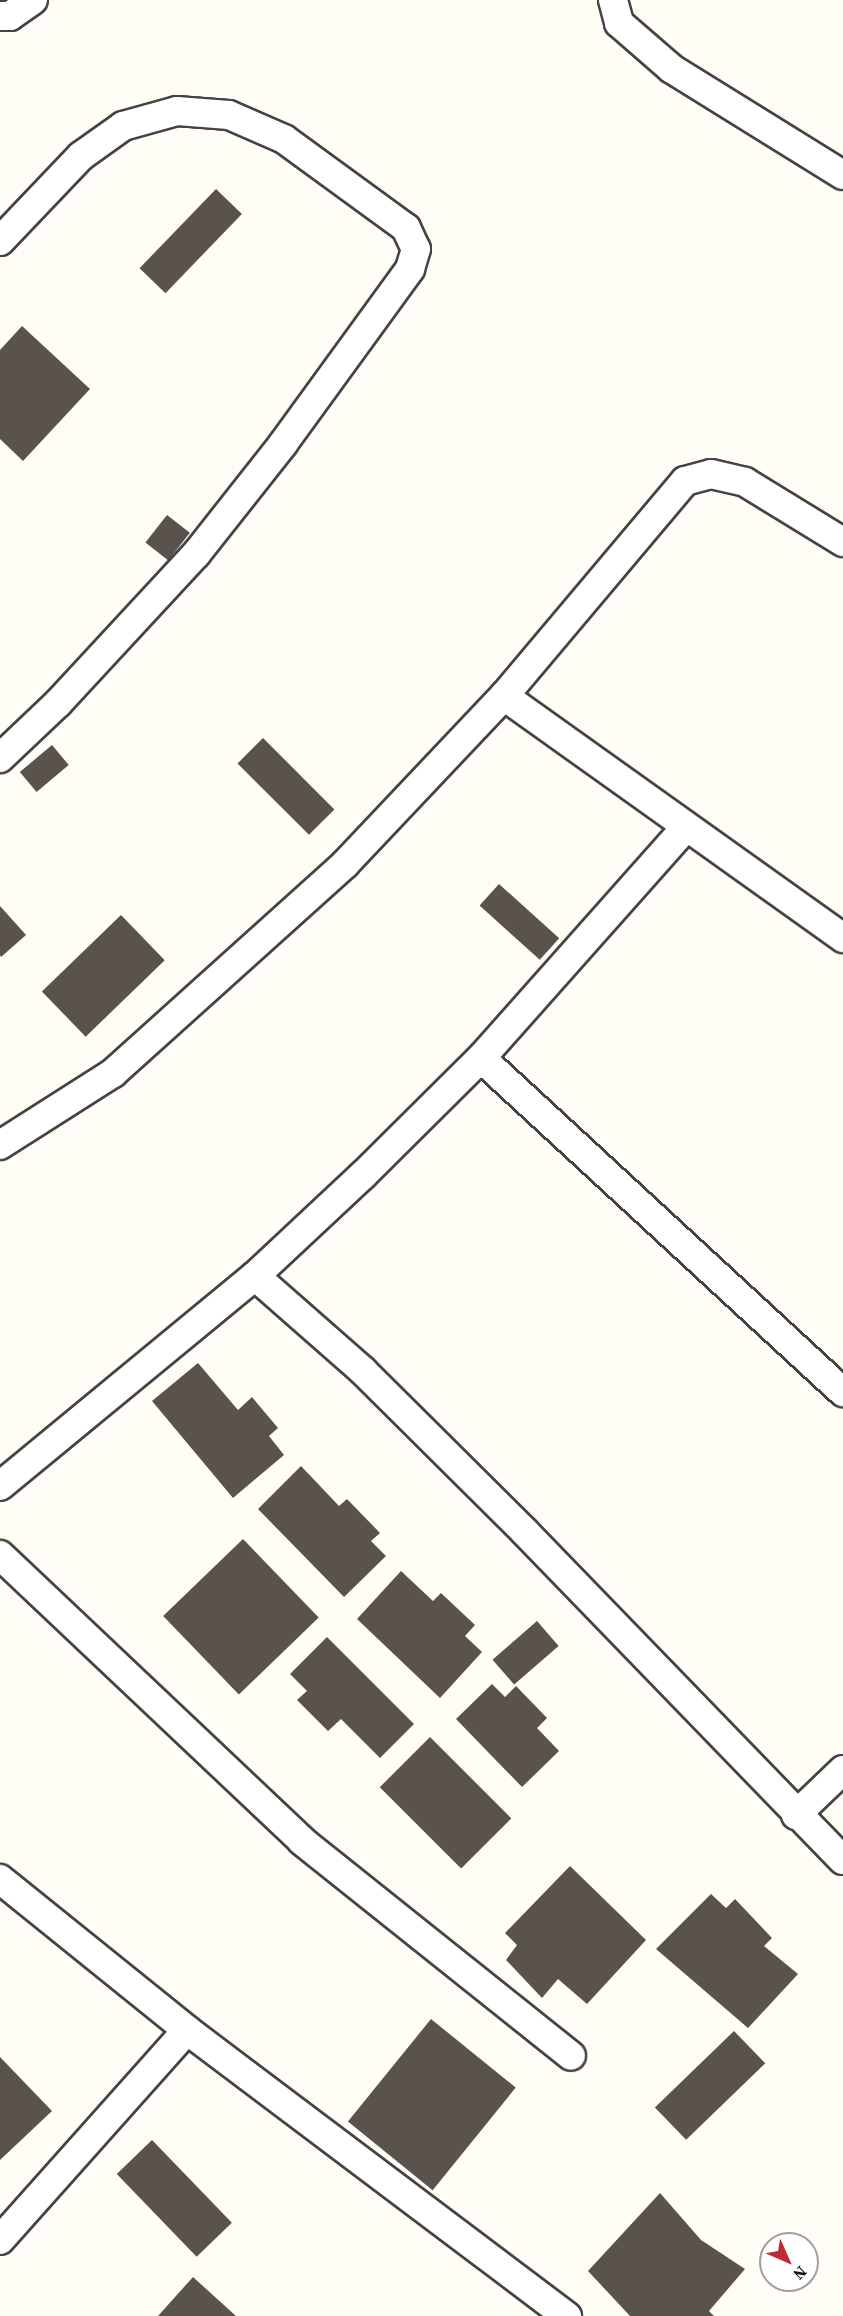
<!DOCTYPE html>
<style>
body{margin:0}
#map{position:relative;width:843px;height:2316px;overflow:hidden;background:#fffdf5;font-family:"Source Serif 4",serif}
div>[style]{position:absolute}
.building>*{inset:0;background:#59524d;transform-origin:0 0}
.roads{filter:drop-shadow(2px 0 #444) drop-shadow(-2px 0 #444) drop-shadow(0 2px #444) drop-shadow(0 -2px #444)}
.street>*{height:28px;margin:-14px;padding:0 14px;transform-origin:14px;border-radius:14px;background:#fff}
span{translate:-50% -50%;white-space:nowrap;text-align:center;line-height:1.15;-webkit-text-stroke:6px #fff;paint-order:stroke}
.north{position:absolute;left:759px;top:2232px;width:60px;height:60px;box-sizing:border-box;background:#fff;border:2px solid #a0a0a0;border-radius:50%;rotate:135deg;font-size:16px;font-weight:700;line-height:24px;text-align:center;color:#111}
.north::after{content:'';display:block;margin:auto;width:21px;height:27px;background:#bf2b32;clip-path:polygon(50% 0,100% 100%,50% 72%,0 100%)}
</style>
<div id="map">
<div class="building">
<i style="left:216px;top:189px;width:36px;height:110px;rotate:44deg"></i>
<i style="clip-path:polygon(22px 326px,90px 389px,23px 461px,0 439px,0 350px)"></i>
<i style="left:167px;top:515px;width:29px;height:35px;rotate:38deg"></i>
<i style="left:263px;top:738px;width:101px;height:36px;rotate:45deg"></i>
<i style="left:52px;top:745px;width:26px;height:42px;rotate:50deg"></i>
<i style="left:499px;top:884px;width:81px;height:29px;rotate:42deg"></i>
<i style="clip-path:polygon(0 906px,26px 935px,1px 957px,0 955px)"></i>
<i style="left:121px;top:915px;width:63px;height:110px;rotate:46deg"></i>
<i style="clip-path:polygon(198px 1363px,238px 1410px,252px 1397px,278px 1428px,269px 1436px,284px 1455px,233px 1498px,152px 1401px)"></i>
<i style="clip-path:polygon(301px 1466px,339px 1506px,347px 1499px,380px 1533px,371px 1541px,386px 1556px,344px 1597px,258px 1509px)"></i>
<i style="left:243px;top:1539px;width:109px;height:111px;rotate:46deg"></i>
<i style="clip-path:polygon(401px 1571px,433px 1601px,441px 1593px,475px 1625px,465px 1636px,482px 1652px,440px 1698px,357px 1619px)"></i>
<i style="left:537px;top:1621px;width:33px;height:59px;rotate:49deg"></i>
<i style="clip-path:polygon(327px 1637px,414px 1724px,380px 1758px,341px 1719px,328px 1731px,297px 1700px,307px 1691px,290px 1674px)"></i>
<i style="clip-path:polygon(492px 1684px,505px 1697px,516px 1686px,547px 1718px,537px 1728px,559px 1751px,522px 1787px,456px 1719px)"></i>
<i style="left:430px;top:1737px;width:115px;height:71px;rotate:45deg"></i>
<i style="clip-path:polygon(570px 1866px,646px 1940px,587px 2004px,558px 1979px,542px 1998px,506px 1960px,517px 1945px,505px 1933px)"></i>
<i style="clip-path:polygon(711px 1894px,726px 1908px,735px 1899px,772px 1938px,764px 1946px,798px 1974px,748px 2028px,656px 1949px)"></i>
<i style="left:431px;top:2019px;width:109px;height:132px;rotate:39deg"></i>
<i style="left:734px;top:2031px;width:45px;height:110px;rotate:46deg"></i>
<i style="clip-path:polygon(0 2057px,52px 2111px,0 2160px)"></i>
<i style="left:152px;top:2140px;width:115px;height:49px;rotate:46deg"></i>
<i style="clip-path:polygon(660px 2193px,701px 2240px,745px 2269px,709px 2311px,714px 2316px,630px 2316px,588px 2271px)"></i>
<i style="clip-path:polygon(193px 2277px,236px 2316px,158px 2316px)"></i>
</div>
<div class="roads">
<div class="street">
<i style="left:613px;top:0;width:24px;rotate:75deg"></i>
<i style="left:619px;top:23px;width:70px;rotate:41deg"></i>
<i style="left:672px;top:69px;width:201px;rotate:31.8deg"></i>
<i style="left:0;top:16px;width:10px"></i>
<i style="left:10px;top:16px;width:28px;rotate:-35deg"></i>
<i style="left:0;top:241px;width:117px;rotate:-46.4deg"></i>
<i style="left:81px;top:156px;width:52px;rotate:-35.5deg"></i>
<i style="left:123px;top:126px;width:56px;rotate:-15.5deg"></i>
<i style="left:177px;top:111px;width:52px;rotate:4.4deg"></i>
<i style="left:229px;top:115px;width:60px;rotate:23.6deg"></i>
<i style="left:284px;top:139px;width:151px;rotate:36.1deg"></i>
<i style="left:406px;top:228px;width:23px;rotate:65deg"></i>
<i style="left:416px;top:249px;width:21px;rotate:107deg"></i>
<i style="left:410px;top:269px;width:216px;rotate:126deg"></i>
<i style="left:283px;top:444px;width:140px;rotate:128.3deg"></i>
<i style="left:196px;top:554px;width:203px;rotate:132.8deg"></i>
<i style="left:58px;top:703px;width:80px;rotate:136.5deg"></i>
<i style="left:504px;top:696px;width:417px;rotate:35.5deg"></i>
<i style="left:481px;top:1058px;width:493px;rotate:42.7deg"></i>
<i style="left:0;top:1145px;width:134px;rotate:-32.5deg"></i>
<i style="left:113px;top:1073px;width:312px;rotate:-42deg"></i>
<i style="left:345px;top:864px;width:231px;rotate:-46.6deg"></i>
<i style="left:504px;top:696px;width:281px;rotate:-49.9deg"></i>
<i style="left:685px;top:481px;width:27px;rotate:-15deg"></i>
<i style="left:711px;top:474px;width:35px;rotate:13deg"></i>
<i style="left:745px;top:482px;width:115px;rotate:31.5deg"></i>
<i style="left:255px;top:1276px;width:144px;rotate:41.3deg"></i>
<i style="left:363px;top:1371px;width:227px;rotate:44.8deg"></i>
<i style="left:524px;top:1531px;width:458px;rotate:45.9deg"></i>
<i style="left:0;top:1486px;width:330px;rotate:-39.5deg"></i>
<i style="left:255px;top:1276px;width:148px;rotate:-43.1deg"></i>
<i style="left:363px;top:1175px;width:166px;rotate:-44.8deg"></i>
<i style="left:481px;top:1058px;width:306px;rotate:-48.4deg"></i>
<i style="left:0;top:1555px;width:416px;rotate:43.4deg"></i>
<i style="left:302px;top:1841px;width:344px;rotate:38.6deg"></i>
<i style="left:796px;top:1815px;width:65px;rotate:-43.8deg"></i>
<i style="left:0;top:1879px;width:240px;rotate:38.9deg"></i>
<i style="left:187px;top:2030px;width:476px;rotate:37deg"></i>
<i style="left:0;top:2240px;width:281px;rotate:-48.3deg"></i>
</div>
</div>
<div class="north">N</div>
</div>
